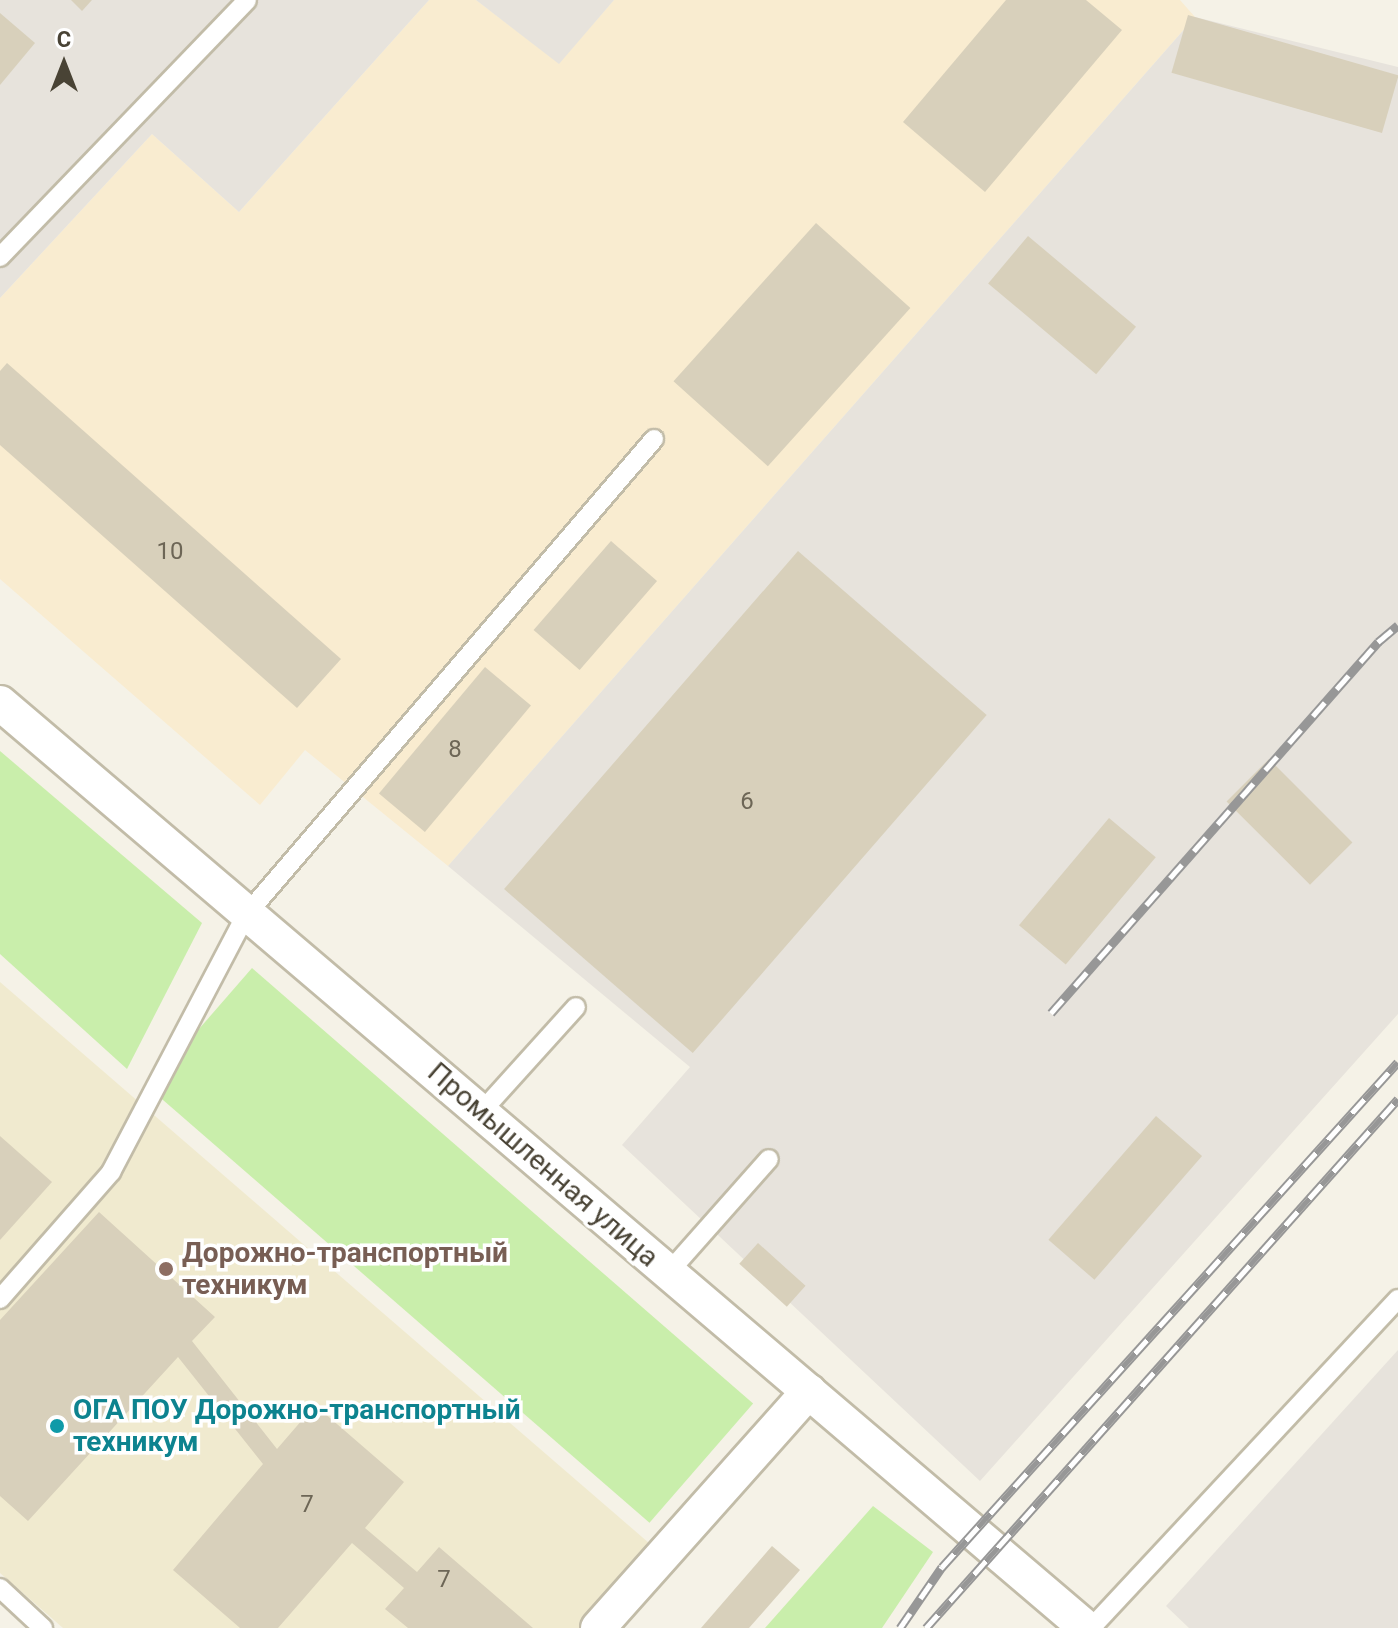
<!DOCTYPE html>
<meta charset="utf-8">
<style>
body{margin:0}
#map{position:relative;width:1398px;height:1628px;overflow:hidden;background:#f5f2e7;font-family:Roboto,sans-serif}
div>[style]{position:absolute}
.commercial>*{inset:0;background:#f9ecd0}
.industrial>*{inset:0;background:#e7e3dc}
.education>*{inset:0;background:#f0eacf}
.green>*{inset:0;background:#c9eeab;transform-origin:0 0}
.building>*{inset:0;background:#d8d0bb;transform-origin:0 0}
.roads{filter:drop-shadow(2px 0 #c2bca8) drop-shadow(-2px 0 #c2bca8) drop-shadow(0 2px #c2bca8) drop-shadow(0 -2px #c2bca8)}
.service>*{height:18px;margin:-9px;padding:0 9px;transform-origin:9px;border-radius:9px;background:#fff}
.minor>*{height:34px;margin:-17px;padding:0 17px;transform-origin:17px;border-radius:17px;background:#fff}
.rail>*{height:9px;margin-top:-4.5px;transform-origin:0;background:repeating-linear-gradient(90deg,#fff 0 18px,#979797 0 36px);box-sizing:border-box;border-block:2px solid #979797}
.dots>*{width:22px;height:22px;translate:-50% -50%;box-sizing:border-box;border:4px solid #fff;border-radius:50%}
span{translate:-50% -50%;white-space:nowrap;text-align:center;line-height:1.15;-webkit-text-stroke:7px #fff;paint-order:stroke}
.number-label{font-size:24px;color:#6d6656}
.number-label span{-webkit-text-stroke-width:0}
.street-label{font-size:28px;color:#494335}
.education-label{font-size:28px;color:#785e54;font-weight:700}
.left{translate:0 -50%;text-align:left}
.culture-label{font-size:28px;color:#0d838f;font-weight:700}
.north{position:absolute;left:24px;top:24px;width:80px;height:80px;-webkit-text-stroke:6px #fff;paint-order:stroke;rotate:0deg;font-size:22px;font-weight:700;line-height:32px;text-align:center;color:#494335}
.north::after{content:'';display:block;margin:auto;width:28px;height:36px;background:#494335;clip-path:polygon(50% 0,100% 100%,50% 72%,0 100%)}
</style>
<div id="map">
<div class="commercial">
<i style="clip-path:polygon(429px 0,476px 0,559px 63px,614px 0,1180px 0,1195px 17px,448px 866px,305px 750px,260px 805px,0 579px,0 298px,152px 134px,239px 212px)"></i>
</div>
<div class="industrial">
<i style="clip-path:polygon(0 0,429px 0,239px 212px,152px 134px,0 298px)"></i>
<i style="clip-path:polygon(476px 0,614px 0,559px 64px)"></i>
<i style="clip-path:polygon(1195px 17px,1398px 67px,1398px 1014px,980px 1481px,622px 1145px,690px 1067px,448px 866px)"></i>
<i style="clip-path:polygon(1398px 1350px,1398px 1628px,1189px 1628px,1166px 1606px)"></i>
</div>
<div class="education">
<i style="clip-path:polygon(0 982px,664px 1556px,598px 1628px,63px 1628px,0 1573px)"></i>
</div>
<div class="green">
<i style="clip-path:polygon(0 751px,202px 923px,127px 1069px,0 954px)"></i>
<i style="left:252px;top:968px;width:664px;height:158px;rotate:41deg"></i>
<i style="clip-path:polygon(873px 1506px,933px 1552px,882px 1628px,765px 1628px)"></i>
</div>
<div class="building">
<i style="clip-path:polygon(71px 0,92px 0,82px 11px)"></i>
<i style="clip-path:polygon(1006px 0,1086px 0,1122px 30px,985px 192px,903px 122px)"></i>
<i style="clip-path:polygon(0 13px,35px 43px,0 85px)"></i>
<i style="left:1188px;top:15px;width:219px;height:60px;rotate:16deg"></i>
<i style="left:816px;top:223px;width:127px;height:213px;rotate:42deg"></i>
<i style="left:1028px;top:236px;width:141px;height:62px;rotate:40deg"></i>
<i style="clip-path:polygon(7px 363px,341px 659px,297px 708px,0 445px,0 371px)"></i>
<i style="left:611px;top:541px;width:61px;height:118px;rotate:41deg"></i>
<i style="left:798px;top:551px;width:250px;height:448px;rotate:41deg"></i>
<i style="left:485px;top:667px;width:60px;height:165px;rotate:40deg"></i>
<i style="left:1269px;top:759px;width:118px;height:60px;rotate:45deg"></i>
<i style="left:1109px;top:818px;width:61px;height:140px;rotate:40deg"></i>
<i style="left:1156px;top:1116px;width:61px;height:164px;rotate:41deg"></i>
<i style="clip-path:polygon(0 1136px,52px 1182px,0 1240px)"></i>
<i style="clip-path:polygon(99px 1212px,215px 1317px,192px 1341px,277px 1449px,315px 1405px,404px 1482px,365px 1528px,417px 1572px,439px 1547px,533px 1628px,408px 1628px,385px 1609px,404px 1588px,352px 1543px,278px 1628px,240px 1628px,173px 1570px,263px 1464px,178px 1357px,28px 1521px,0 1496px,0 1320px)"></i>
<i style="left:758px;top:1243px;width:64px;height:28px;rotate:42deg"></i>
<i style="clip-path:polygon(772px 1546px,800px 1570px,749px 1628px,701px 1628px)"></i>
</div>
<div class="roads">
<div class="service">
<i style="left:0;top:257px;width:356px;rotate:-46.1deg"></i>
<i style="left:482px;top:1111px;width:140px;rotate:-47.9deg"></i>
<i style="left:668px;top:1273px;width:152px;rotate:-48.5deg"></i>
<i style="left:0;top:1299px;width:169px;rotate:-48.8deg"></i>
<i style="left:111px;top:1172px;width:290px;rotate:-62.3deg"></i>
<i style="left:246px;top:915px;width:627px;rotate:-49.4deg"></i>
<i style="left:0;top:1588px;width:59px;rotate:42.9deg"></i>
<i style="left:1091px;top:1628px;width:450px;rotate:-47deg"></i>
</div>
<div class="minor">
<i style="left:0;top:703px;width:1427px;rotate:40.42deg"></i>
<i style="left:598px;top:1628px;width:317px;rotate:-48.3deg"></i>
</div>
</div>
<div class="rail">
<i style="left:1051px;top:1013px;width:495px;rotate:-48.6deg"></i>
<i style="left:1378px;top:642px;width:26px;rotate:-40deg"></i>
<i style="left:900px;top:1628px;width:74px;rotate:-55.5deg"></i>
<i style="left:942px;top:1567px;width:680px;rotate:-47.92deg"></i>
<i style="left:926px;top:1628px;width:709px;rotate:-48.26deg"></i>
</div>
<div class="dots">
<i style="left:166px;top:1269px;background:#8d6e63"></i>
<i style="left:57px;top:1426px;background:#0f9aa8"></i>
</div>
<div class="number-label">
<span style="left:170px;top:552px">10</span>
<span style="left:455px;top:750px">8</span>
<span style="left:747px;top:802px">6</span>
<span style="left:307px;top:1505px">7</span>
<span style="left:444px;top:1580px">7</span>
</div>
<div class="street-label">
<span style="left:543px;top:1165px;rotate:41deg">Промышленная улица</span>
</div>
<div class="education-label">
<span class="left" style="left:182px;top:1269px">Дорожно-транспортный<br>техникум</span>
</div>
<div class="culture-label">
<span class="left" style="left:73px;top:1426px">ОГА ПОУ Дорожно-транспортный<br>техникум</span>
</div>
<div class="north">С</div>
</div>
